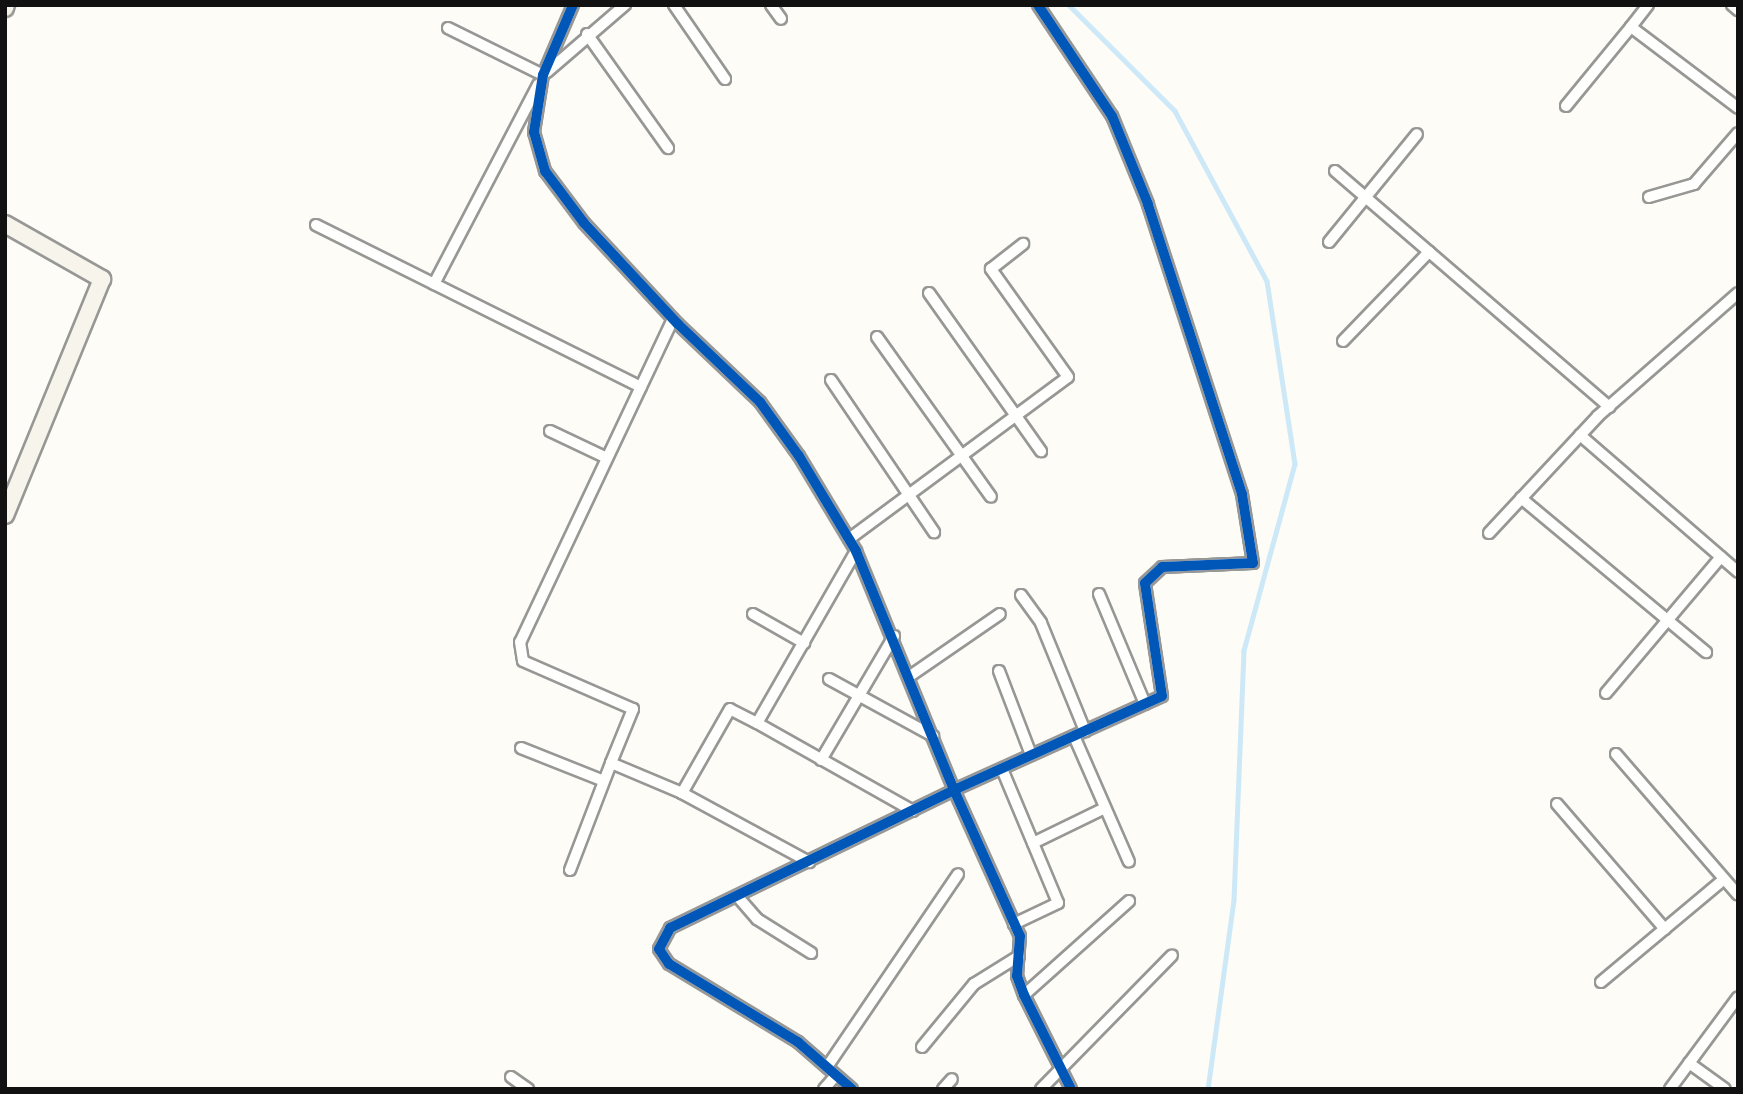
<!DOCTYPE html>
<style>
body{margin:0}
#map{position:relative;width:1743px;height:1094px;overflow:hidden;background:#fdfcf7;font-family:Georgia,serif}
div>[style]{position:absolute}
.stream>*{height:4.5px;margin:-2.25px;padding:0 2.25px;transform-origin:2.25px;border-radius:2.25px;background:#cde8f7}
.roads{filter:drop-shadow(2px 0 #979795) drop-shadow(-2px 0 #979795) drop-shadow(0 2px #979795) drop-shadow(0 -2px #979795)}
.street>*{height:10px;margin:-5px;padding:0 5px;transform-origin:5px;border-radius:5px;background:#fffffe}
.secondary>*{height:16px;margin:-8px;padding:0 8px;transform-origin:8px;border-radius:8px;background:#f6f4eb}
.cycleway>*{height:10px;margin:-5px;padding:0 5px;transform-origin:5px;border-radius:5px;background:#0057b8}
span{translate:-50% -50%;white-space:nowrap;text-align:center;line-height:1.15;-webkit-text-stroke:7px #fff;paint-order:stroke}
.frame{position:absolute;inset:0;border:7px solid #111;pointer-events:none}
</style>
<div id="map">
<div class="stream">
<i style="left:1069px;top:5px;width:150px;rotate:45deg"></i>
<i style="left:1175px;top:111px;width:193px;rotate:61.6deg"></i>
<i style="left:1267px;top:281px;width:185px;rotate:81.3deg"></i>
<i style="left:1295px;top:464px;width:194px;rotate:105.3deg"></i>
<i style="left:1244px;top:651px;width:249px;rotate:92.3deg"></i>
<i style="left:1234px;top:900px;width:191px;rotate:97.8deg"></i>
</div>
<div class="roads">
<div class="street">
<i style="left:573px;top:5px;width:76px;rotate:113.2deg"></i>
<i style="left:543px;top:75px;width:58px;rotate:99deg"></i>
<i style="left:534px;top:132px;width:41px;rotate:74.2deg"></i>
<i style="left:545px;top:171px;width:65px;rotate:53.1deg"></i>
<i style="left:584px;top:223px;width:138px;rotate:47.1deg"></i>
<i style="left:678px;top:324px;width:113px;rotate:43.6deg"></i>
<i style="left:760px;top:402px;width:67px;rotate:54.2deg"></i>
<i style="left:799px;top:456px;width:111px;rotate:59deg"></i>
<i style="left:856px;top:551px;width:258px;rotate:67.7deg"></i>
<i style="left:954px;top:790px;width:228px;rotate:-24.3deg"></i>
<i style="left:1162px;top:696px;width:114px;rotate:-98.6deg"></i>
<i style="left:1145px;top:583px;width:23px;rotate:-43deg"></i>
<i style="left:1162px;top:567px;width:91px;rotate:-2.5deg"></i>
<i style="left:1253px;top:563px;width:70px;rotate:-99.1deg"></i>
<i style="left:1242px;top:494px;width:305px;rotate:-108deg"></i>
<i style="left:1148px;top:204px;width:95px;rotate:-112.2deg"></i>
<i style="left:1112px;top:116px;width:133px;rotate:-123.7deg"></i>
<i style="left:674px;top:5px;width:90px;rotate:55.4deg"></i>
<i style="left:771px;top:5px;width:17px;rotate:54deg"></i>
<i style="left:1648px;top:5px;width:28px;rotate:128deg"></i>
<i style="left:1631px;top:27px;width:134px;rotate:37.1deg"></i>
<i style="left:1732px;top:5px;width:8px;rotate:40deg"></i>
<i style="left:448px;top:28px;width:106px;rotate:26.3deg"></i>
<i style="left:587px;top:34px;width:140px;rotate:54.6deg"></i>
<i style="left:547px;top:72px;width:103px;rotate:-40.7deg"></i>
<i style="left:1566px;top:106px;width:102px;rotate:-50.6deg"></i>
<i style="left:1335px;top:171px;width:362px;rotate:40.7deg"></i>
<i style="left:1649px;top:197px;width:47px;rotate:-16.1deg"></i>
<i style="left:1694px;top:184px;width:67px;rotate:-49.2deg"></i>
<i style="left:316px;top:225px;width:363px;rotate:26.5deg"></i>
<i style="left:1329px;top:242px;width:139px;rotate:-50.8deg"></i>
<i style="left:434px;top:284px;width:225px;rotate:-62.4deg"></i>
<i style="left:929px;top:293px;width:194px;rotate:54.7deg"></i>
<i style="left:673px;top:319px;width:357px;rotate:115.3deg"></i>
<i style="left:520px;top:642px;width:19px;rotate:81deg"></i>
<i style="left:523px;top:661px;width:120px;rotate:23.6deg"></i>
<i style="left:633px;top:709px;width:58px;rotate:112.2deg"></i>
<i style="left:611px;top:763px;width:77px;rotate:22.9deg"></i>
<i style="left:877px;top:337px;width:196px;rotate:54.5deg"></i>
<i style="left:1343px;top:341px;width:124px;rotate:-46deg"></i>
<i style="left:831px;top:380px;width:184px;rotate:55.9deg"></i>
<i style="left:550px;top:431px;width:63px;rotate:25.3deg"></i>
<i style="left:1580px;top:435px;width:209px;rotate:40.9deg"></i>
<i style="left:1521px;top:498px;width:241px;rotate:39.8deg"></i>
<i style="left:1489px;top:533px;width:160px;rotate:-47deg"></i>
<i style="left:1598px;top:416px;width:186px;rotate:-41.3deg"></i>
<i style="left:849px;top:539px;width:272px;rotate:-36.5deg"></i>
<i style="left:1068px;top:377px;width:133px;rotate:-125.5deg"></i>
<i style="left:991px;top:269px;width:41px;rotate:-38deg"></i>
<i style="left:856px;top:551px;width:198px;rotate:119.9deg"></i>
<i style="left:757px;top:723px;width:179px;rotate:29.4deg"></i>
<i style="left:1099px;top:594px;width:119px;rotate:67.3deg"></i>
<i style="left:1021px;top:595px;width:34px;rotate:54deg"></i>
<i style="left:1041px;top:623px;width:117px;rotate:67.8deg"></i>
<i style="left:753px;top:614px;width:59px;rotate:29.6deg"></i>
<i style="left:999px;top:671px;width:90px;rotate:69.1deg"></i>
<i style="left:910px;top:676px;width:109px;rotate:-34.6deg"></i>
<i style="left:829px;top:679px;width:119px;rotate:28.7deg"></i>
<i style="left:1606px;top:693px;width:178px;rotate:-49.8deg"></i>
<i style="left:757px;top:723px;width:30px;rotate:-153deg"></i>
<i style="left:730px;top:709px;width:97px;rotate:119.7deg"></i>
<i style="left:682px;top:793px;width:145px;rotate:28.5deg"></i>
<i style="left:1074px;top:736px;width:137px;rotate:66.4deg"></i>
<i style="left:521px;top:748px;width:89px;rotate:21.7deg"></i>
<i style="left:1616px;top:754px;width:186px;rotate:49.1deg"></i>
<i style="left:821px;top:760px;width:144px;rotate:-59.5deg"></i>
<i style="left:1002px;top:769px;width:145px;rotate:67.3deg"></i>
<i style="left:1058px;top:903px;width:49px;rotate:154.5deg"></i>
<i style="left:1557px;top:804px;width:165px;rotate:49.2deg"></i>
<i style="left:1033px;top:843px;width:80px;rotate:-25.9deg"></i>
<i style="left:570px;top:870px;width:115px;rotate:-69deg"></i>
<i style="left:738px;top:897px;width:29px;rotate:49deg"></i>
<i style="left:757px;top:919px;width:64px;rotate:32.2deg"></i>
<i style="left:1601px;top:982px;width:160px;rotate:-39.9deg"></i>
<i style="left:1024px;top:995px;width:141px;rotate:-41.8deg"></i>
<i style="left:922px;top:1047px;width:82px;rotate:-50.5deg"></i>
<i style="left:974px;top:984px;width:53px;rotate:-31.9deg"></i>
<i style="left:1689px;top:1063px;width:44px;rotate:35.8deg"></i>
<i style="left:827px;top:1067px;width:233px;rotate:-55.8deg"></i>
<i style="left:511px;top:1077px;width:21px;rotate:35deg"></i>
<i style="left:824px;top:1089px;width:18px;rotate:-49deg"></i>
<i style="left:852px;top:1089px;width:72px;rotate:-139deg"></i>
<i style="left:798px;top:1042px;width:151px;rotate:-148.8deg"></i>
<i style="left:669px;top:964px;width:18px;rotate:-124deg"></i>
<i style="left:659px;top:949px;width:24px;rotate:-62deg"></i>
<i style="left:670px;top:928px;width:316px;rotate:-25.9deg"></i>
<i style="left:954px;top:790px;width:160px;rotate:65.7deg"></i>
<i style="left:1020px;top:936px;width:40px;rotate:94.3deg"></i>
<i style="left:1017px;top:976px;width:20px;rotate:70deg"></i>
<i style="left:1024px;top:995px;width:105px;rotate:63.4deg"></i>
<i style="left:943px;top:1089px;width:13px;rotate:-48deg"></i>
<i style="left:1041px;top:1089px;width:187px;rotate:-45.6deg"></i>
<i style="left:1670px;top:1089px;width:114px;rotate:-53.5deg"></i>
</div>
<div class="secondary">
<i style="left:5px;top:8px;width:3px;rotate:-72deg"></i>
<i style="left:5px;top:224px;width:112px;rotate:29.6deg"></i>
<i style="left:102px;top:279px;width:255px;rotate:112.3deg"></i>
</div>
</div>
<div class="cycleway">
<i style="left:573px;top:5px;width:76px;rotate:113.2deg"></i>
<i style="left:543px;top:75px;width:58px;rotate:99deg"></i>
<i style="left:534px;top:132px;width:41px;rotate:74.2deg"></i>
<i style="left:545px;top:171px;width:65px;rotate:53.1deg"></i>
<i style="left:584px;top:223px;width:138px;rotate:47.1deg"></i>
<i style="left:678px;top:324px;width:113px;rotate:43.6deg"></i>
<i style="left:760px;top:402px;width:67px;rotate:54.2deg"></i>
<i style="left:799px;top:456px;width:111px;rotate:59deg"></i>
<i style="left:856px;top:551px;width:258px;rotate:67.7deg"></i>
<i style="left:954px;top:790px;width:228px;rotate:-24.3deg"></i>
<i style="left:1162px;top:696px;width:114px;rotate:-98.6deg"></i>
<i style="left:1145px;top:583px;width:23px;rotate:-43deg"></i>
<i style="left:1162px;top:567px;width:91px;rotate:-2.5deg"></i>
<i style="left:1253px;top:563px;width:70px;rotate:-99.1deg"></i>
<i style="left:1242px;top:494px;width:305px;rotate:-108deg"></i>
<i style="left:1148px;top:204px;width:95px;rotate:-112.2deg"></i>
<i style="left:1112px;top:116px;width:133px;rotate:-123.7deg"></i>
<i style="left:852px;top:1089px;width:72px;rotate:-139deg"></i>
<i style="left:798px;top:1042px;width:151px;rotate:-148.8deg"></i>
<i style="left:669px;top:964px;width:18px;rotate:-124deg"></i>
<i style="left:659px;top:949px;width:24px;rotate:-62deg"></i>
<i style="left:670px;top:928px;width:316px;rotate:-25.9deg"></i>
<i style="left:954px;top:790px;width:160px;rotate:65.7deg"></i>
<i style="left:1020px;top:936px;width:40px;rotate:94.3deg"></i>
<i style="left:1017px;top:976px;width:20px;rotate:70deg"></i>
<i style="left:1024px;top:995px;width:105px;rotate:63.4deg"></i>
</div>
<div class="frame"></div>
</div>
